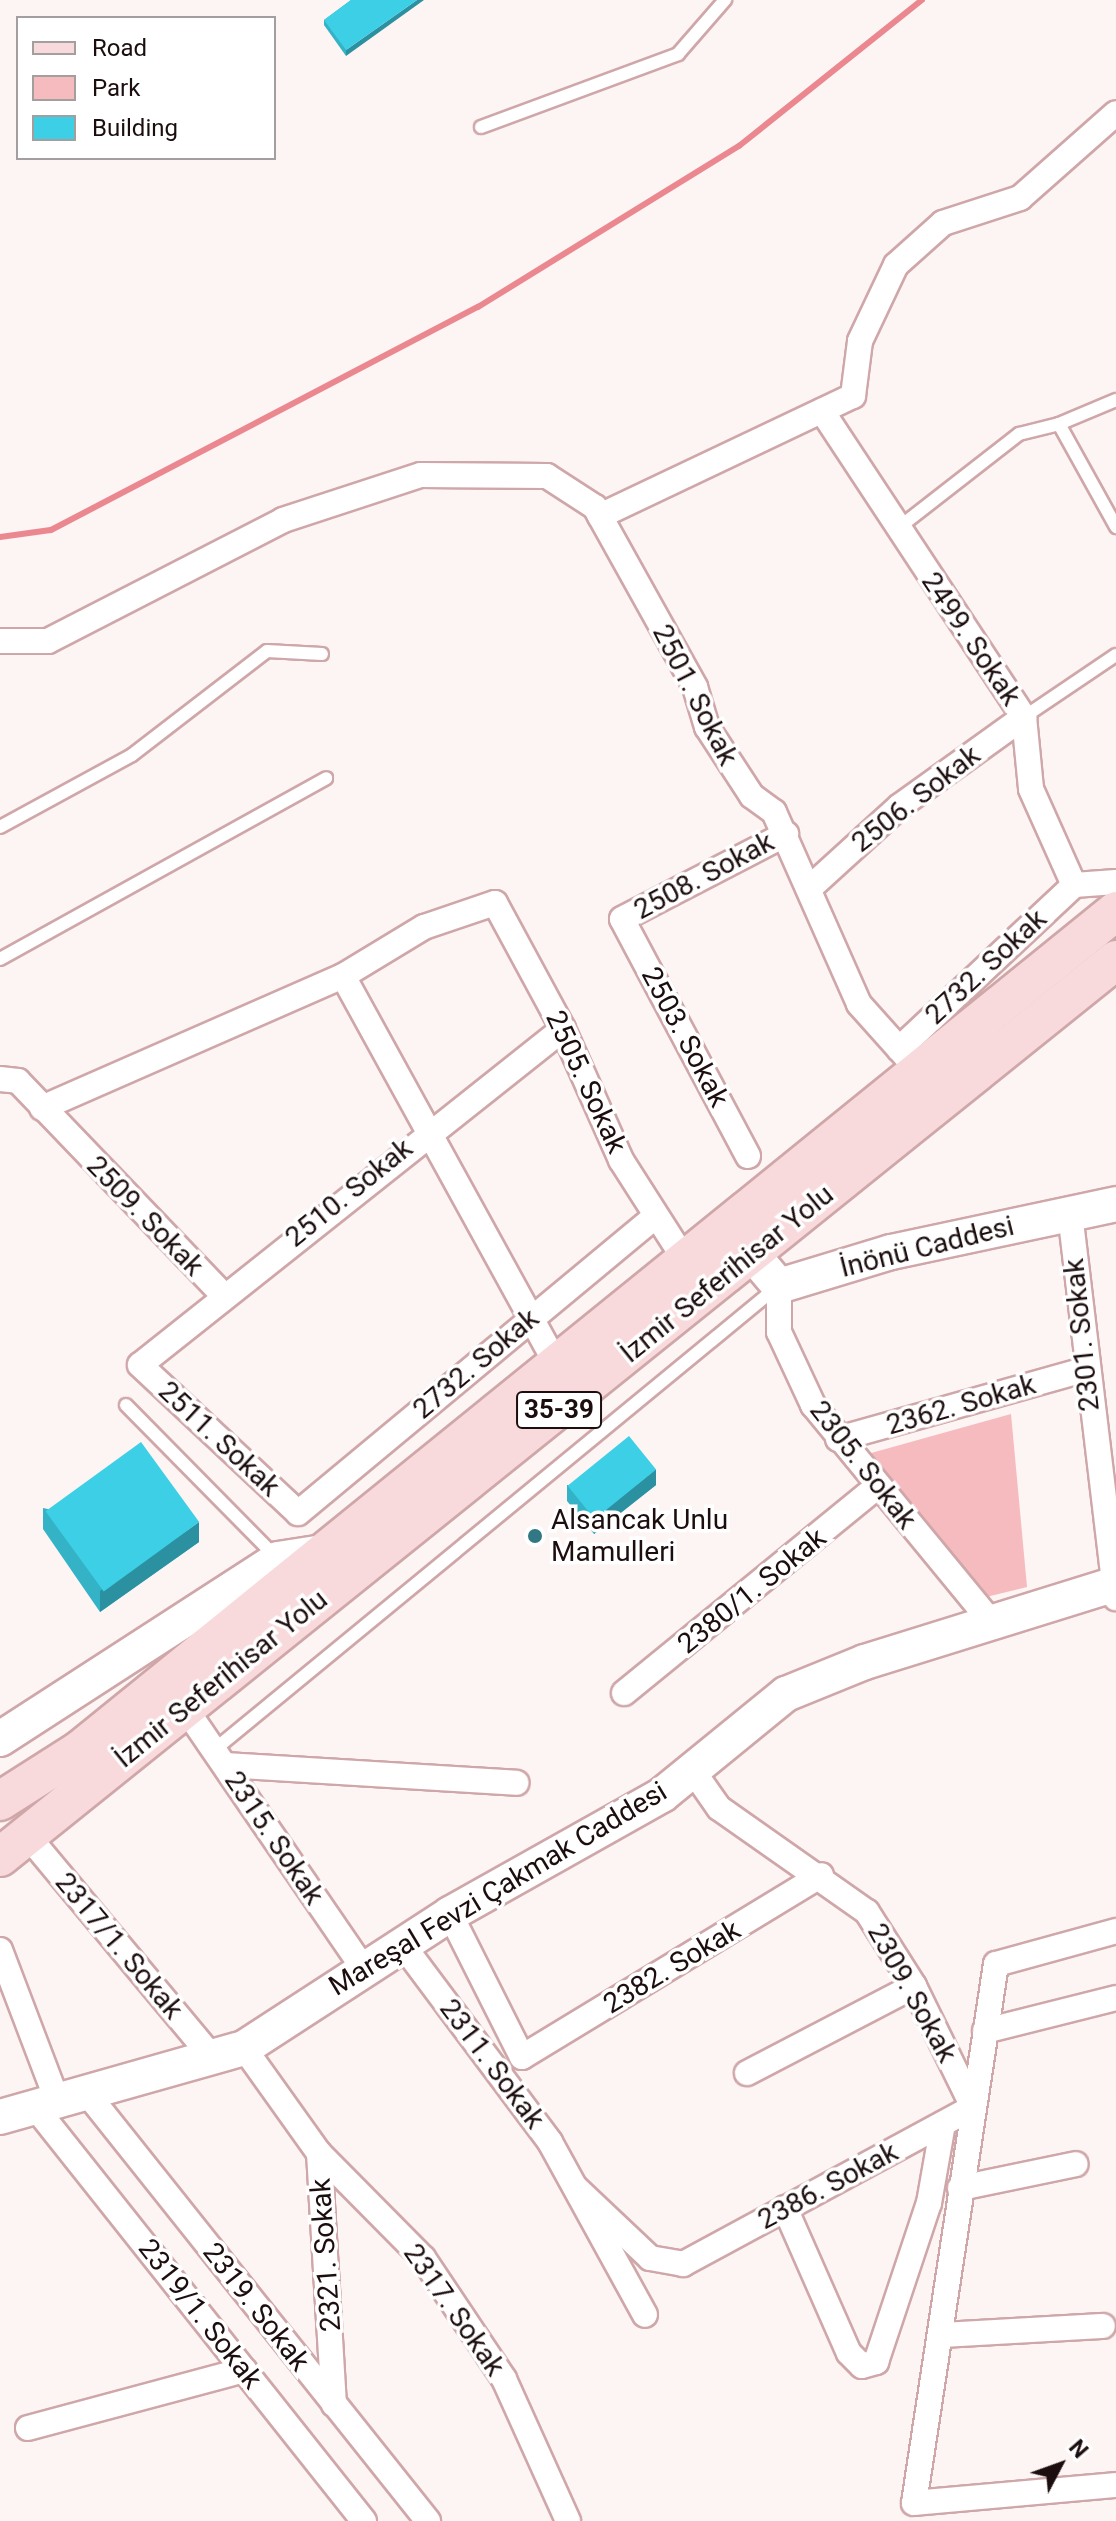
<!DOCTYPE html>
<meta charset="utf-8">
<style>
body{margin:0}
#map{position:relative;width:1116px;height:2521px;overflow:hidden;background:#fdf4f4;font-family:Roboto,sans-serif}
div>[style]{position:absolute}
.green>*{inset:0;background:#f6bbbe}
.stream>*{height:6px;margin:-3px;padding:0 3px;transform-origin:3px;border-radius:3px;background:#eb878f}
.roads{filter:drop-shadow(2px 0 #cfa7a9) drop-shadow(-2px 0 #cfa7a9) drop-shadow(0 2px #cfa7a9) drop-shadow(0 -2px #cfa7a9)}
.lane>*{height:12px;margin:-6px;padding:0 6px;transform-origin:6px;border-radius:6px;background:#fff}
.street>*{height:24px;margin:-12px;padding:0 12px;transform-origin:12px;border-radius:12px;background:#fff}
.secondary>*{height:34px;margin:-17px;padding:0 17px;transform-origin:17px;border-radius:17px;background:#fff}
.primary>*{height:38px;margin:-19px;padding:0 19px;transform-origin:19px;border-radius:19px;background:#f9dadc}
.wall>*{inset:0;background:#34b2c6}
.shaded-wall>*{inset:0;background:#2b91a1}
.building>*{inset:0;background:#3dcfe6;transform-origin:0 0}
.dots>*{width:22px;height:22px;translate:-50% -50%;box-sizing:border-box;border:4px solid #fff;border-radius:50%}
span{translate:-50% -50%;white-space:nowrap;text-align:center;line-height:1.15;-webkit-text-stroke:7px #fff;paint-order:stroke}
.shield-label span{padding:2px 6px;background:#fff;border:2px solid;border-radius:6px;-webkit-text-stroke-width:0}
.shield-label{font-size:26px;color:#1c0e0f;font-weight:700}
.street-label{font-size:28px;color:#1c0e0f}
.poi-label{font-size:28px;color:#1c0e0f}
.left{translate:0 -50%;text-align:left}
.legend{position:absolute;left:16px;top:16px;width:260px;height:144px;box-sizing:border-box;background:#fff;border:2px solid #a49f9f;margin:0;padding:10px 14px;list-style:none;font-size:24px;color:#1c0e0f}
.legend li{display:flex;align-items:center;gap:16px;height:40px}
.legend b{width:40px;border:2px solid #a49f9f}
.north{position:absolute;left:1020px;top:2425px;width:80px;height:80px;-webkit-text-stroke:6px #fff;paint-order:stroke;rotate:49deg;font-size:22px;font-weight:700;line-height:32px;text-align:center;color:#1c0e0f}
.north::after{content:'';display:block;margin:auto;width:28px;height:36px;background:#1c0e0f;clip-path:polygon(50% 0,100% 100%,50% 72%,0 100%)}
</style>
<div id="map">
<div class="green">
<i style="clip-path:polygon(1011px 1414px,1027px 1587px,982px 1598px,864px 1455px)"></i>
</div>
<div class="stream">
<i style="left:0;top:537px;width:51px;rotate:-7.8deg"></i>
<i style="left:51px;top:530px;width:482px;rotate:-27.6deg"></i>
<i style="left:478px;top:307px;width:307px;rotate:-31.7deg"></i>
<i style="left:739px;top:146px;width:234px;rotate:-38.6deg"></i>
</div>
<div class="roads">
<div class="lane">
<i style="left:481px;top:127px;width:210px;rotate:-20.3deg"></i>
<i style="left:678px;top:54px;width:72px;rotate:-49deg"></i>
<i style="left:1059px;top:424px;width:62px;rotate:-22.8deg"></i>
<i style="left:897px;top:529px;width:155px;rotate:-37.9deg"></i>
<i style="left:1019px;top:434px;width:41px;rotate:-14deg"></i>
<i style="left:1059px;top:424px;width:118px;rotate:61deg"></i>
<i style="left:1024px;top:717px;width:111px;rotate:-34deg"></i>
<i style="left:0;top:827px;width:150px;rotate:-28.6deg"></i>
<i style="left:132px;top:755px;width:170px;rotate:-37.6deg"></i>
<i style="left:267px;top:651px;width:55px;rotate:3.1deg"></i>
<i style="left:0;top:959px;width:373px;rotate:-29deg"></i>
<i style="left:126px;top:1405px;width:214px;rotate:45.4deg"></i>
<i style="left:214px;top:1750px;width:729px;rotate:-39.43deg"></i>
</div>
<div class="street">
<i style="left:822px;top:411px;width:367px;rotate:56.6deg"></i>
<i style="left:1024px;top:717px;width:72px;rotate:84.4deg"></i>
<i style="left:1031px;top:789px;width:105px;rotate:65.9deg"></i>
<i style="left:600px;top:516px;width:280px;rotate:-25.4deg"></i>
<i style="left:853px;top:396px;width:55px;rotate:-82.7deg"></i>
<i style="left:860px;top:341px;width:84px;rotate:-64.7deg"></i>
<i style="left:896px;top:265px;width:63px;rotate:-41.8deg"></i>
<i style="left:943px;top:223px;width:81px;rotate:-18deg"></i>
<i style="left:1020px;top:198px;width:128px;rotate:-41.5deg"></i>
<i style="left:0;top:641px;width:48px"></i>
<i style="left:48px;top:641px;width:264px;rotate:-27.2deg"></i>
<i style="left:283px;top:520px;width:145px;rotate:-18.1deg"></i>
<i style="left:421px;top:475px;width:126px;rotate:0.5deg"></i>
<i style="left:547px;top:476px;width:57px;rotate:32.9deg"></i>
<i style="left:595px;top:507px;width:206px;rotate:60.9deg"></i>
<i style="left:695px;top:687px;width:42px;rotate:73.3deg"></i>
<i style="left:707px;top:727px;width:82px;rotate:56.9deg"></i>
<i style="left:752px;top:796px;width:27px;rotate:36deg"></i>
<i style="left:774px;top:812px;width:210px;rotate:66.1deg"></i>
<i style="left:859px;top:1004px;width:89px;rotate:48.2deg"></i>
<i style="left:1074px;top:885px;width:42px;rotate:-4.1deg"></i>
<i style="left:812px;top:886px;width:119px;rotate:-42.3deg"></i>
<i style="left:900px;top:806px;width:153px;rotate:-35.7deg"></i>
<i style="left:343px;top:976px;width:442px;rotate:61.2deg"></i>
<i style="left:563px;top:1029px;width:540px;rotate:141.54deg"></i>
<i style="left:140px;top:1365px;width:216px;rotate:43.1deg"></i>
<i style="left:298px;top:1513px;width:464px;rotate:-39.7deg"></i>
<i style="left:899px;top:1049px;width:240px;rotate:-43.1deg"></i>
<i style="left:0;top:1079px;width:18px;rotate:6deg"></i>
<i style="left:18px;top:1081px;width:295px;rotate:46.2deg"></i>
<i style="left:42px;top:1108px;width:329px;rotate:-23.7deg"></i>
<i style="left:343px;top:976px;width:95px;rotate:-31.2deg"></i>
<i style="left:424px;top:927px;width:75px;rotate:-18.7deg"></i>
<i style="left:495px;top:903px;width:143px;rotate:61.6deg"></i>
<i style="left:563px;top:1029px;width:143px;rotate:66.1deg"></i>
<i style="left:621px;top:1160px;width:115px;rotate:57.4deg"></i>
<i style="left:748px;top:1156px;width:268px;rotate:-118deg"></i>
<i style="left:622px;top:919px;width:185px;rotate:-27.4deg"></i>
<i style="left:1070px;top:1213px;width:388px;rotate:83.2deg"></i>
<i style="left:779px;top:1286px;width:46px;rotate:90deg"></i>
<i style="left:779px;top:1332px;width:81px;rotate:65deg"></i>
<i style="left:813px;top:1405px;width:282px;rotate:50.6deg"></i>
<i style="left:838px;top:1439px;width:255px;rotate:-15.7deg"></i>
<i style="left:624px;top:1693px;width:328px;rotate:-39.2deg"></i>
<i style="left:185px;top:1708px;width:315px;rotate:55.6deg"></i>
<i style="left:225px;top:1765px;width:292px;rotate:3.5deg"></i>
<i style="left:27px;top:1835px;width:289px;rotate:50.2deg"></i>
<i style="left:450px;top:1914px;width:160px;rotate:63.3deg"></i>
<i style="left:522px;top:2057px;width:350px;rotate:-31.3deg"></i>
<i style="left:1116px;top:1931px;width:124px;rotate:164.6deg"></i>
<i style="left:996px;top:1964px;width:545px;rotate:98.65deg"></i>
<i style="left:914px;top:2503px;width:203px;rotate:-5.1deg"></i>
<i style="left:402px;top:1944px;width:247px;rotate:53.2deg"></i>
<i style="left:550px;top:2142px;width:197px;rotate:61.2deg"></i>
<i style="left:0;top:1950px;width:160px;rotate:69.2deg"></i>
<i style="left:985px;top:2031px;width:135px;rotate:-14.1deg"></i>
<i style="left:244px;top:2048px;width:129px;rotate:54.5deg"></i>
<i style="left:319px;top:2153px;width:148px;rotate:45.3deg"></i>
<i style="left:423px;top:2258px;width:146px;rotate:56.2deg"></i>
<i style="left:504px;top:2379px;width:156px;rotate:65.7deg"></i>
<i style="left:747px;top:2073px;width:188px;rotate:-27.5deg"></i>
<i style="left:86px;top:2092px;width:549px;rotate:51.44deg"></i>
<i style="left:35px;top:2107px;width:529px;rotate:51.53deg"></i>
<i style="left:319px;top:2153px;width:252px;rotate:86.6deg"></i>
<i style="left:576px;top:2188px;width:102px;rotate:43.4deg"></i>
<i style="left:650px;top:2258px;width:34px;rotate:10deg"></i>
<i style="left:683px;top:2264px;width:330px;rotate:-28.4deg"></i>
<i style="left:973px;top:2107px;width:135px;rotate:-116deg"></i>
<i style="left:914px;top:1986px;width:88px;rotate:-122.4deg"></i>
<i style="left:867px;top:1912px;width:181px;rotate:-144.9deg"></i>
<i style="left:719px;top:1808px;width:49px;rotate:-125deg"></i>
<i style="left:960px;top:2188px;width:118px;rotate:-11.7deg"></i>
<i style="left:785px;top:2208px;width:158px;rotate:66.2deg"></i>
<i style="left:849px;top:2353px;width:18px;rotate:45deg"></i>
<i style="left:862px;top:2366px;width:15px;rotate:-16deg"></i>
<i style="left:876px;top:2362px;width:168px;rotate:-71.6deg"></i>
<i style="left:929px;top:2203px;width:80px;rotate:-80deg"></i>
<i style="left:941px;top:2335px;width:162px;rotate:-3.2deg"></i>
<i style="left:28px;top:2428px;width:224px;rotate:-15deg"></i>
</div>
<div class="secondary">
<i style="left:753px;top:1255px;width:40px;rotate:50deg"></i>
<i style="left:779px;top:1286px;width:117px;rotate:-16.9deg"></i>
<i style="left:891px;top:1252px;width:230px;rotate:-12deg"></i>
<i style="left:0;top:1739px;width:331px;rotate:-32.9deg"></i>
<i style="left:278px;top:1559px;width:47px;rotate:-8.7deg"></i>
<i style="left:0;top:2117px;width:254px;rotate:-15.8deg"></i>
<i style="left:244px;top:2048px;width:246px;rotate:-33deg"></i>
<i style="left:450px;top:1914px;width:243px;rotate:-29.3deg"></i>
<i style="left:662px;top:1795px;width:160px;rotate:-39.2deg"></i>
<i style="left:786px;top:1694px;width:85px;rotate:-22.1deg"></i>
<i style="left:865px;top:1662px;width:263px;rotate:-17.3deg"></i>
</div>
<div class="primary">
<i style="left:0;top:1801px;width:95px;rotate:-32.5deg"></i>
<i style="left:80px;top:1750px;width:1333px;rotate:-39deg"></i>
<i style="left:0;top:1857px;width:1432px;rotate:-38.79deg"></i>
</div>
</div>
<div class="wall">
<i style="clip-path:polygon(351px 0,346px 56px,324px 25px,324px 20px)"></i>
<i style="clip-path:polygon(567px 1485px,656px 1485px,594px 1534px,567px 1501px)"></i>
<i style="clip-path:polygon(43px 1508px,199px 1542px,100px 1612px,43px 1529px)"></i>
</div>
<div class="shaded-wall">
<i style="clip-path:polygon(417px 0,424px 0,346px 56px,346px 50px)"></i>
<i style="clip-path:polygon(656px 1469px,656px 1485px,594px 1534px,594px 1519px)"></i>
<i style="clip-path:polygon(199px 1522px,199px 1542px,100px 1612px,100px 1591px)"></i>
</div>
<div class="building">
<i style="clip-path:polygon(351px 0,417px 0,346px 50px,324px 20px)"></i>
<i style="left:629px;top:1436px;width:43px;height:79px;rotate:51deg"></i>
<i style="left:141px;top:1442px;width:99px;height:118px;rotate:54deg"></i>
</div>
<div class="dots">
<i style="left:535px;top:1536px;background:#317884"></i>
</div>
<div class="shield-label">
<span style="left:559px;top:1410px">35-39</span>
</div>
<div class="street-label">
<span style="left:971px;top:639px;rotate:56deg">2499. Sokak</span>
<span style="left:695px;top:695px;rotate:63deg">2501. Sokak</span>
<span style="left:916px;top:799px;rotate:-38deg">2506. Sokak</span>
<span style="left:704px;top:876px;rotate:-28deg">2508. Sokak</span>
<span style="left:986px;top:967px;rotate:-43deg">2732. Sokak</span>
<span style="left:685px;top:1037px;rotate:62deg">2503. Sokak</span>
<span style="left:586px;top:1082px;rotate:65deg">2505. Sokak</span>
<span style="left:349px;top:1193px;rotate:-39deg">2510. Sokak</span>
<span style="left:145px;top:1216px;rotate:46deg">2509. Sokak</span>
<span style="left:927px;top:1247px;rotate:-14deg">İnönü Caddesi</span>
<span style="left:727px;top:1274px;rotate:-39deg">İzmir Seferihisar Yolu</span>
<span style="left:1082px;top:1335px;rotate:-96deg">2301. Sokak</span>
<span style="left:476px;top:1364px;rotate:-40deg">2732. Sokak</span>
<span style="left:961px;top:1405px;rotate:-16deg">2362. Sokak</span>
<span style="left:219px;top:1439px;rotate:43deg">2511. Sokak</span>
<span style="left:863px;top:1465px;rotate:52deg">2305. Sokak</span>
<span style="left:752px;top:1591px;rotate:-39deg">2380/1. Sokak</span>
<span style="left:221px;top:1679px;rotate:-39deg">İzmir Seferihisar Yolu</span>
<span style="left:274px;top:1838px;rotate:56deg">2315. Sokak</span>
<span style="left:498px;top:1889px;rotate:-31deg">Mareşal Fevzi Çakmak Caddesi</span>
<span style="left:119px;top:1946px;rotate:50deg">2317/1. Sokak</span>
<span style="left:672px;top:1967px;rotate:-31deg">2382. Sokak</span>
<span style="left:912px;top:1993px;rotate:61deg">2309. Sokak</span>
<span style="left:492px;top:2064px;rotate:53deg">2311. Sokak</span>
<span style="left:828px;top:2186px;rotate:-28deg">2386. Sokak</span>
<span style="left:326px;top:2255px;rotate:-94deg">2321. Sokak</span>
<span style="left:256px;top:2307px;rotate:52deg">2319. Sokak</span>
<span style="left:454px;top:2310px;rotate:55deg">2317. Sokak</span>
<span style="left:200px;top:2314px;rotate:52deg">2319/1. Sokak</span>
</div>
<div class="poi-label">
<span class="left" style="left:551px;top:1536px">Alsancak Unlu<br>Mamulleri</span>
</div>
<ul class="legend">
<li><b style="height:10px;background:#f9dadc"></b>Road</li>
<li><b style="height:22px;background:#f6bbbe"></b>Park</li>
<li><b style="height:22px;background:#3dcfe6"></b>Building</li>
</ul>
<div class="north">N</div>
</div>
